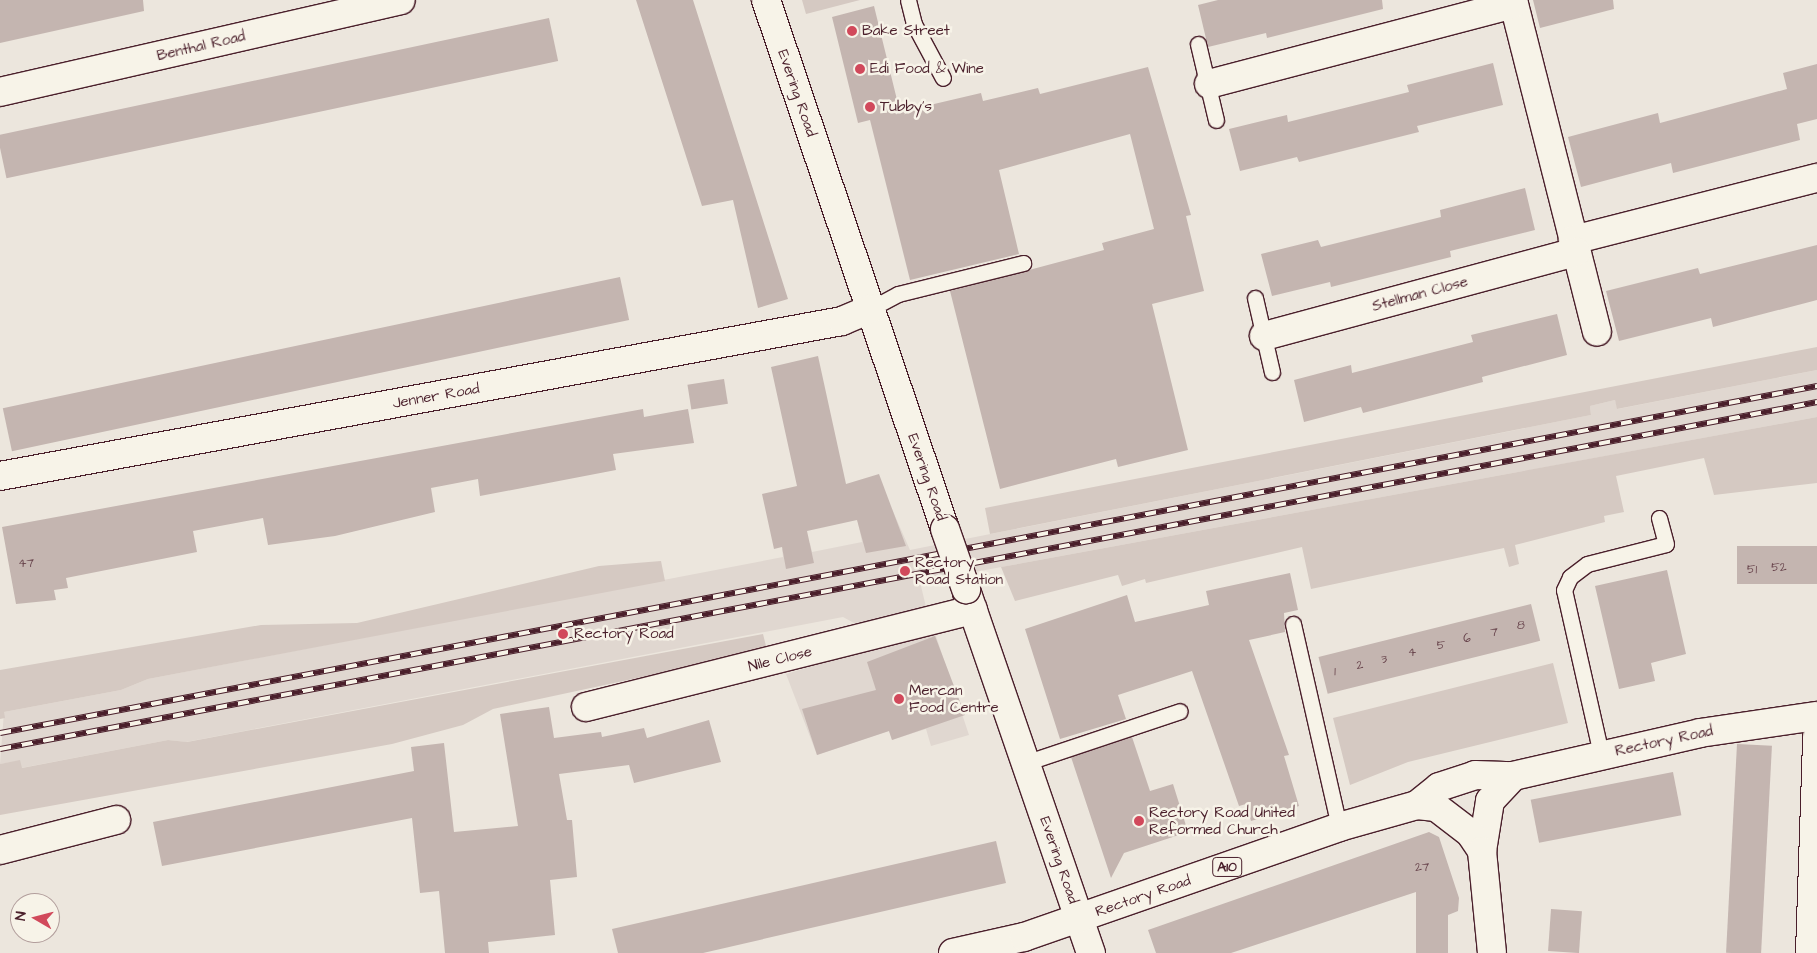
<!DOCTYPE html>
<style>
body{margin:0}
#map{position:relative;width:1817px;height:953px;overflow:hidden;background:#ece6dd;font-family:"Architects Daughter",sans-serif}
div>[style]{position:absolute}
.built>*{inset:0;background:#e0d7d0}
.green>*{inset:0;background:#d5c9c2}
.building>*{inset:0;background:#c4b5b0;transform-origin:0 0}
.roads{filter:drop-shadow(1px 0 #4a1f2b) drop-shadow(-1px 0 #4a1f2b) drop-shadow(0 1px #4a1f2b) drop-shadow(0 -1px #4a1f2b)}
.lane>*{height:15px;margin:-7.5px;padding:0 7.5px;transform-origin:7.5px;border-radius:7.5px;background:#f7f3e8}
.street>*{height:28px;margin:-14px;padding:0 14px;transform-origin:14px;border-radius:14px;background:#f7f3e8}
.secondary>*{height:28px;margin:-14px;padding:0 14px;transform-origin:14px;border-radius:14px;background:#f7f3e8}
.highway>*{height:28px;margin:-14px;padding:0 14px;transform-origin:14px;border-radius:14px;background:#f7f3e8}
.rail>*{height:5.5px;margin-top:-2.75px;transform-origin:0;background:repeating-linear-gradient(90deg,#f7f3e8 0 11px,#4a1f2b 0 22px);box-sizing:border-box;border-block:1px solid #4a1f2b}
.bridges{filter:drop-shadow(1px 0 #4a1f2b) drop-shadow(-1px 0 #4a1f2b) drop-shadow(0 1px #4a1f2b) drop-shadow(0 -1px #4a1f2b)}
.street-bridge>*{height:28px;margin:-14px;padding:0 14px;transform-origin:14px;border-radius:14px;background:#f7f3e8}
.dots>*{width:14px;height:14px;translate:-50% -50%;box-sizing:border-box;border:2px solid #f7f3e8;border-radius:50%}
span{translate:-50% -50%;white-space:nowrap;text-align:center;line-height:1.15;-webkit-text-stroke:5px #f7f3e8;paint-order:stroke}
.number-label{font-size:12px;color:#68444c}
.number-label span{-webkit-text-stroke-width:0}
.shield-label span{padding:1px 4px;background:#f7f3e8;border:1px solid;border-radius:4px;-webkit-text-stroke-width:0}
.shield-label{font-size:14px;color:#4a1f2b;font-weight:700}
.poi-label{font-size:15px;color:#4a1f2b}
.left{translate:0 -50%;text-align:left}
.street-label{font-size:15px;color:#4a1f2b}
.north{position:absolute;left:10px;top:893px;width:50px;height:50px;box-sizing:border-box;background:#f7f3e8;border:1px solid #b29e9c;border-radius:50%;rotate:278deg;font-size:14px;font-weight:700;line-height:20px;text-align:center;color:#4a1f2b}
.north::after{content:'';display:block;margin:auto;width:18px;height:22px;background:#d1495b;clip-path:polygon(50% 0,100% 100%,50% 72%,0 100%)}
</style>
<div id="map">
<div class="built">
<i style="clip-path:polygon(1817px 370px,1817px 417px,920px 582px,927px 611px,854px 623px,843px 617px,186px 742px,168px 740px,21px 768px,19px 761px,0 764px,4px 712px,121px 690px,148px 679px,783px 557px,782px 549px,810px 543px,812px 552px,862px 542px,857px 518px,892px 509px,910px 550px,1591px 415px,1590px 406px,1615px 400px,1618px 409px)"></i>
<i style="clip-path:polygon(934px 630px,969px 735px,931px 746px,926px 729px,892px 740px,889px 731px,817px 755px,786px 674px)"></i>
</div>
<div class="green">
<i style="clip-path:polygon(802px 0,860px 0,806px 14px)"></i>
<i style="clip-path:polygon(1817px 347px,1817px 370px,1617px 409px,1615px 400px,1590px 406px,1591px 415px,990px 534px,985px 508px)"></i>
<i style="clip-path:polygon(1817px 417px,1817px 483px,1714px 495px,1704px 458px,1616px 476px,1624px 512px,1604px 516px,1605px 522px,1515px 545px,1519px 564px,1509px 567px,1504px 548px,1311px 589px,1302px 547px,1146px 583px,1145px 579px,1122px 586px,1118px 575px,1015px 601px,1001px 567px)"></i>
<i style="clip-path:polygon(661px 561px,665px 581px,148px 679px,121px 690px,4px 712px,5px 718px,0 719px,0 670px,261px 625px,357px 623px,599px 566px)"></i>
<i style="clip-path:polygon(763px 634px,767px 650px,493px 709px,463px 725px,392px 744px,0 815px,0 764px,20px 760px,22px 768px,168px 740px,187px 742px)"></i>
<i style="clip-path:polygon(1553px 663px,1568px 723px,1408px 762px,1350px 785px,1333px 718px)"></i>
</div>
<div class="building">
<i style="clip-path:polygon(0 0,143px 0,144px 11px,0 43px)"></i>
<i style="clip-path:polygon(636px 0,693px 0,788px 299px,758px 308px,733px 200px,702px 206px)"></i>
<i style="clip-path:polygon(1218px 0,1382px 0,1383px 9px,1267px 38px,1266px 33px,1208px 47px,1198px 5px)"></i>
<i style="clip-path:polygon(1533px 0,1613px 0,1614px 9px,1540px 28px)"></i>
<i style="clip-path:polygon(874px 6px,900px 112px,981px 93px,983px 101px,1038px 88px,1040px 94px,1148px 67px,1191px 215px,1186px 216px,1204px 291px,1152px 304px,1188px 450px,1118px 467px,1116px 459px,1000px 489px,950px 291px,1104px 250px,1102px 243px,1154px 229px,1130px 134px,999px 170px,1019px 254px,910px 280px,870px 120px,858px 123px,832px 17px)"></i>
<i style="left:549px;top:18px;width:44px;height:564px;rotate:78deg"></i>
<i style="clip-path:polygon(1493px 63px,1503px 105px,1417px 126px,1419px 132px,1299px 162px,1297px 157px,1240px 171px,1229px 129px,1287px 115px,1288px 122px,1409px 92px,1407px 85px)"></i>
<i style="clip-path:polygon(1817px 64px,1817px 119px,1797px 124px,1800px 140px,1673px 173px,1671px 163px,1581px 187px,1568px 137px,1658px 113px,1660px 123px,1787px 89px,1783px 73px)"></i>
<i style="clip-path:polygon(1525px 188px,1535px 230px,1450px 251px,1451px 257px,1331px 287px,1330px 282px,1272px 296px,1261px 254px,1318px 240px,1321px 247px,1441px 217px,1440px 210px)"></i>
<i style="clip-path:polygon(1817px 245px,1817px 300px,1713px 327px,1711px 318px,1619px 341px,1606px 291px,1698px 268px,1700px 274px)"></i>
<i style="left:620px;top:277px;width:44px;height:631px;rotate:78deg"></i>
<i style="clip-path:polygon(1557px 314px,1567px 355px,1482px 377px,1483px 382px,1363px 413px,1361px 407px,1304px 422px,1294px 380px,1351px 365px,1352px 373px,1473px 342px,1471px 335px)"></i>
<i style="clip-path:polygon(818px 356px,846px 484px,879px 474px,906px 546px,866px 553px,857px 520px,807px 531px,814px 563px,786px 569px,782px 547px,774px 549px,762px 494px,797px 486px,771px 367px)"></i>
<i style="left:724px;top:379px;width:25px;height:37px;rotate:81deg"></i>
<i style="clip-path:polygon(643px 409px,644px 417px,688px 409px,694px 443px,613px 454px,616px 470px,480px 496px,478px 479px,431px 488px,435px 512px,335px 536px,268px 545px,263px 518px,193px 531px,197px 552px,66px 578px,68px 588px,54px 590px,56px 600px,16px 604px,2px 527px)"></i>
<i style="left:1817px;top:546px;width:38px;height:80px;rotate:90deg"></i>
<i style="clip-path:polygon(1667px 570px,1686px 654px,1651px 663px,1655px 681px,1619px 689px,1595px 586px)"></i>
<i style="clip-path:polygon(1290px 573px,1298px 610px,1284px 613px,1285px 632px,1249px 640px,1289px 755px,1284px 756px,1299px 806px,1251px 821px,1246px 804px,1239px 806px,1192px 671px,1118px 695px,1126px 719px,1060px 739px,1025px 629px,1127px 595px,1135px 622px,1209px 605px,1206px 591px)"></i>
<i style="left:1531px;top:604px;width:38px;height:219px;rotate:76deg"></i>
<i style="clip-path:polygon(935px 636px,965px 715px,892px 740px,889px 731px,817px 755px,802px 709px,876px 690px,867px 662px)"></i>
<i style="clip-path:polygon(549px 707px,554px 738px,601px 732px,602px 737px,644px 728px,647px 738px,709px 720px,721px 762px,634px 783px,629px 765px,559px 774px,567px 820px,572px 820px,577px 877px,550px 880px,555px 935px,488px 942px,489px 953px,445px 953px,439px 891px,420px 893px,412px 818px,162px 866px,153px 822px,414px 771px,411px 747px,444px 743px,454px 832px,518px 826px,500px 714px)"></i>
<i style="clip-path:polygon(1132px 737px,1150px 791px,1173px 784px,1188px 832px,1124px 853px,1111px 878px,1071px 757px)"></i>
<i style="left:1737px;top:744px;width:35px;height:209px;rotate:3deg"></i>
<i style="left:1673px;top:772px;width:44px;height:145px;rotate:79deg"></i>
<i style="clip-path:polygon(1429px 832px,1439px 837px,1459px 898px,1458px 911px,1448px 915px,1448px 953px,1416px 953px,1416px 892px,1231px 953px,1156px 953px,1148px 930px)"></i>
<i style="clip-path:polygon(996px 841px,1006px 883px,703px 953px,618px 953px,612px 929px)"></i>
<i style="left:1551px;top:909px;width:31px;height:42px;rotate:4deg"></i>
</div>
<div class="roads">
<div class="lane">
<i style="left:908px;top:0;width:25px;rotate:76deg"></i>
<i style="left:914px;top:24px;width:61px;rotate:61.8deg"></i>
<i style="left:1198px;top:44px;width:78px;rotate:76.7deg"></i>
<i style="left:1255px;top:298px;width:76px;rotate:77.1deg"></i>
<i style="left:870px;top:309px;width:32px;rotate:-28deg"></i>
<i style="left:898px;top:294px;width:129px;rotate:-13.9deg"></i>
<i style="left:1293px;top:624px;width:208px;rotate:77.2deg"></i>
<i style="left:1601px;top:754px;width:168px;rotate:-102.7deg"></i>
<i style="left:1564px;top:590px;width:14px;rotate:-65deg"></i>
<i style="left:1570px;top:577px;width:21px;rotate:-37deg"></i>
<i style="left:1587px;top:564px;width:81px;rotate:-14.2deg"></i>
<i style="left:1666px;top:544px;width:27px;rotate:-105deg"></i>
<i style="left:1025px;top:763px;width:163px;rotate:-18.5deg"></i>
</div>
<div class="street">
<i style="left:766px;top:0;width:558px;rotate:71.31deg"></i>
<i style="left:1513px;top:0;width:342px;rotate:75.8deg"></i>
<i style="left:1209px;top:84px;width:315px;rotate:-14.7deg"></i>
<i style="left:0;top:92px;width:411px;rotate:-12.9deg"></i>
<i style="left:1573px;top:240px;width:252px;rotate:-14.3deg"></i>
<i style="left:1264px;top:336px;width:323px;rotate:-15.1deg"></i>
<i style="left:0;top:476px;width:856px;rotate:-10.43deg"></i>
<i style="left:842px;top:321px;width:30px;rotate:-23deg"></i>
<i style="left:967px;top:593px;width:381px;rotate:71deg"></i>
<i style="left:586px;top:707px;width:399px;rotate:-14.1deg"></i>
<i style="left:0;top:850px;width:120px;rotate:-14.5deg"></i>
<i style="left:1810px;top:953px;width:216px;rotate:-88.1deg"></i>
</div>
<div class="secondary">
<i style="left:1417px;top:805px;width:28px;rotate:-39deg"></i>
<i style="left:1439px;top:787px;width:38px;rotate:-18deg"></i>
<i style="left:1475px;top:775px;width:38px;rotate:2deg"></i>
<i style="left:1513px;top:776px;width:192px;rotate:-12.9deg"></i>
<i style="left:1700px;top:733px;width:118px;rotate:-8.3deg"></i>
<i style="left:1482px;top:851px;width:51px;rotate:-80.9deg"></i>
<i style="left:1490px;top:801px;width:34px;rotate:-47deg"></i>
</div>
<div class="highway">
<i style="left:953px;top:953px;width:73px;rotate:-12.7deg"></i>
<i style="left:1024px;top:937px;width:334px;rotate:-19.2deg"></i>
<i style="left:1339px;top:827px;width:81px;rotate:-15.8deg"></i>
<i style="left:1417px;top:805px;width:19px;rotate:6deg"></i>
<i style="left:1436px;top:807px;width:43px;rotate:37.4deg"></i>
<i style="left:1470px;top:833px;width:22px;rotate:56deg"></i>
<i style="left:1482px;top:851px;width:102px;rotate:84.4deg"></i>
</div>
</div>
<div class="rail">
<i style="left:0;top:733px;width:1850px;rotate:-10.81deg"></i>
<i style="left:0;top:749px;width:1850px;rotate:-10.81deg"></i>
</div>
<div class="bridges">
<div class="street-bridge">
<i style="left:945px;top:529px;width:64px;rotate:70.7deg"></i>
</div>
</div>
<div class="dots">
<i style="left:852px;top:31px;background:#d1495b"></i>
<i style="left:860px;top:69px;background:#d1495b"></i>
<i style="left:870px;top:107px;background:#d1495b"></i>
<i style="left:905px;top:571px;background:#d1495b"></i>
<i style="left:563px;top:634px;background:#d1495b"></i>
<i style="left:899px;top:699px;background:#d1495b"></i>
<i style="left:1139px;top:821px;background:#d1495b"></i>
</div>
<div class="number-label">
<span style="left:26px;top:564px">47</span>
<span style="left:1779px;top:568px">52</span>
<span style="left:1752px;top:570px">51</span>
<span style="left:1521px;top:626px">8</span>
<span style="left:1494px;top:633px">7</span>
<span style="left:1467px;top:639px">6</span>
<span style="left:1441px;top:646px">5</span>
<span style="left:1412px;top:653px">4</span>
<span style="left:1384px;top:660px">3</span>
<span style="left:1360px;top:666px">2</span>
<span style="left:1335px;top:672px">1</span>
<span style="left:1422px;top:868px">27</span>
</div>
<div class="shield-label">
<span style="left:1227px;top:867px">A10</span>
</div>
<div class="poi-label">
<span class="left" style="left:862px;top:31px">Bake Street</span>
<span class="left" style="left:870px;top:69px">Edi Food &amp; Wine</span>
<span class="left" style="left:880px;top:107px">Tubby's</span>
<span class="left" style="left:915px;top:571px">Rectory<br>Road Station</span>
<span class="left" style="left:574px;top:634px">Rectory Road</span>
<span class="left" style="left:909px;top:699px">Mercan<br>Food Centre</span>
<span class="left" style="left:1149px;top:821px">Rectory Road United<br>Reformed Church</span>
</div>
<div class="street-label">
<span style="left:201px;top:46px;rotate:-13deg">Benthal Road</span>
<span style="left:797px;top:93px;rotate:71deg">Evering Road</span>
<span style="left:1420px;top:294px;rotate:-15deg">Stellman Close</span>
<span style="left:436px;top:396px;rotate:-10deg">Jenner Road</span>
<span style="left:927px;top:477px;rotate:71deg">Evering Road</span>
<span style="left:780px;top:659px;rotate:-14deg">Nile Close</span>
<span style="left:1664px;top:741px;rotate:-12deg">Rectory Road</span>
<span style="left:1059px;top:860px;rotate:71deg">Evering Road</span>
<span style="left:1143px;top:896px;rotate:-19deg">Rectory Road</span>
</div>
<div class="north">N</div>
</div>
